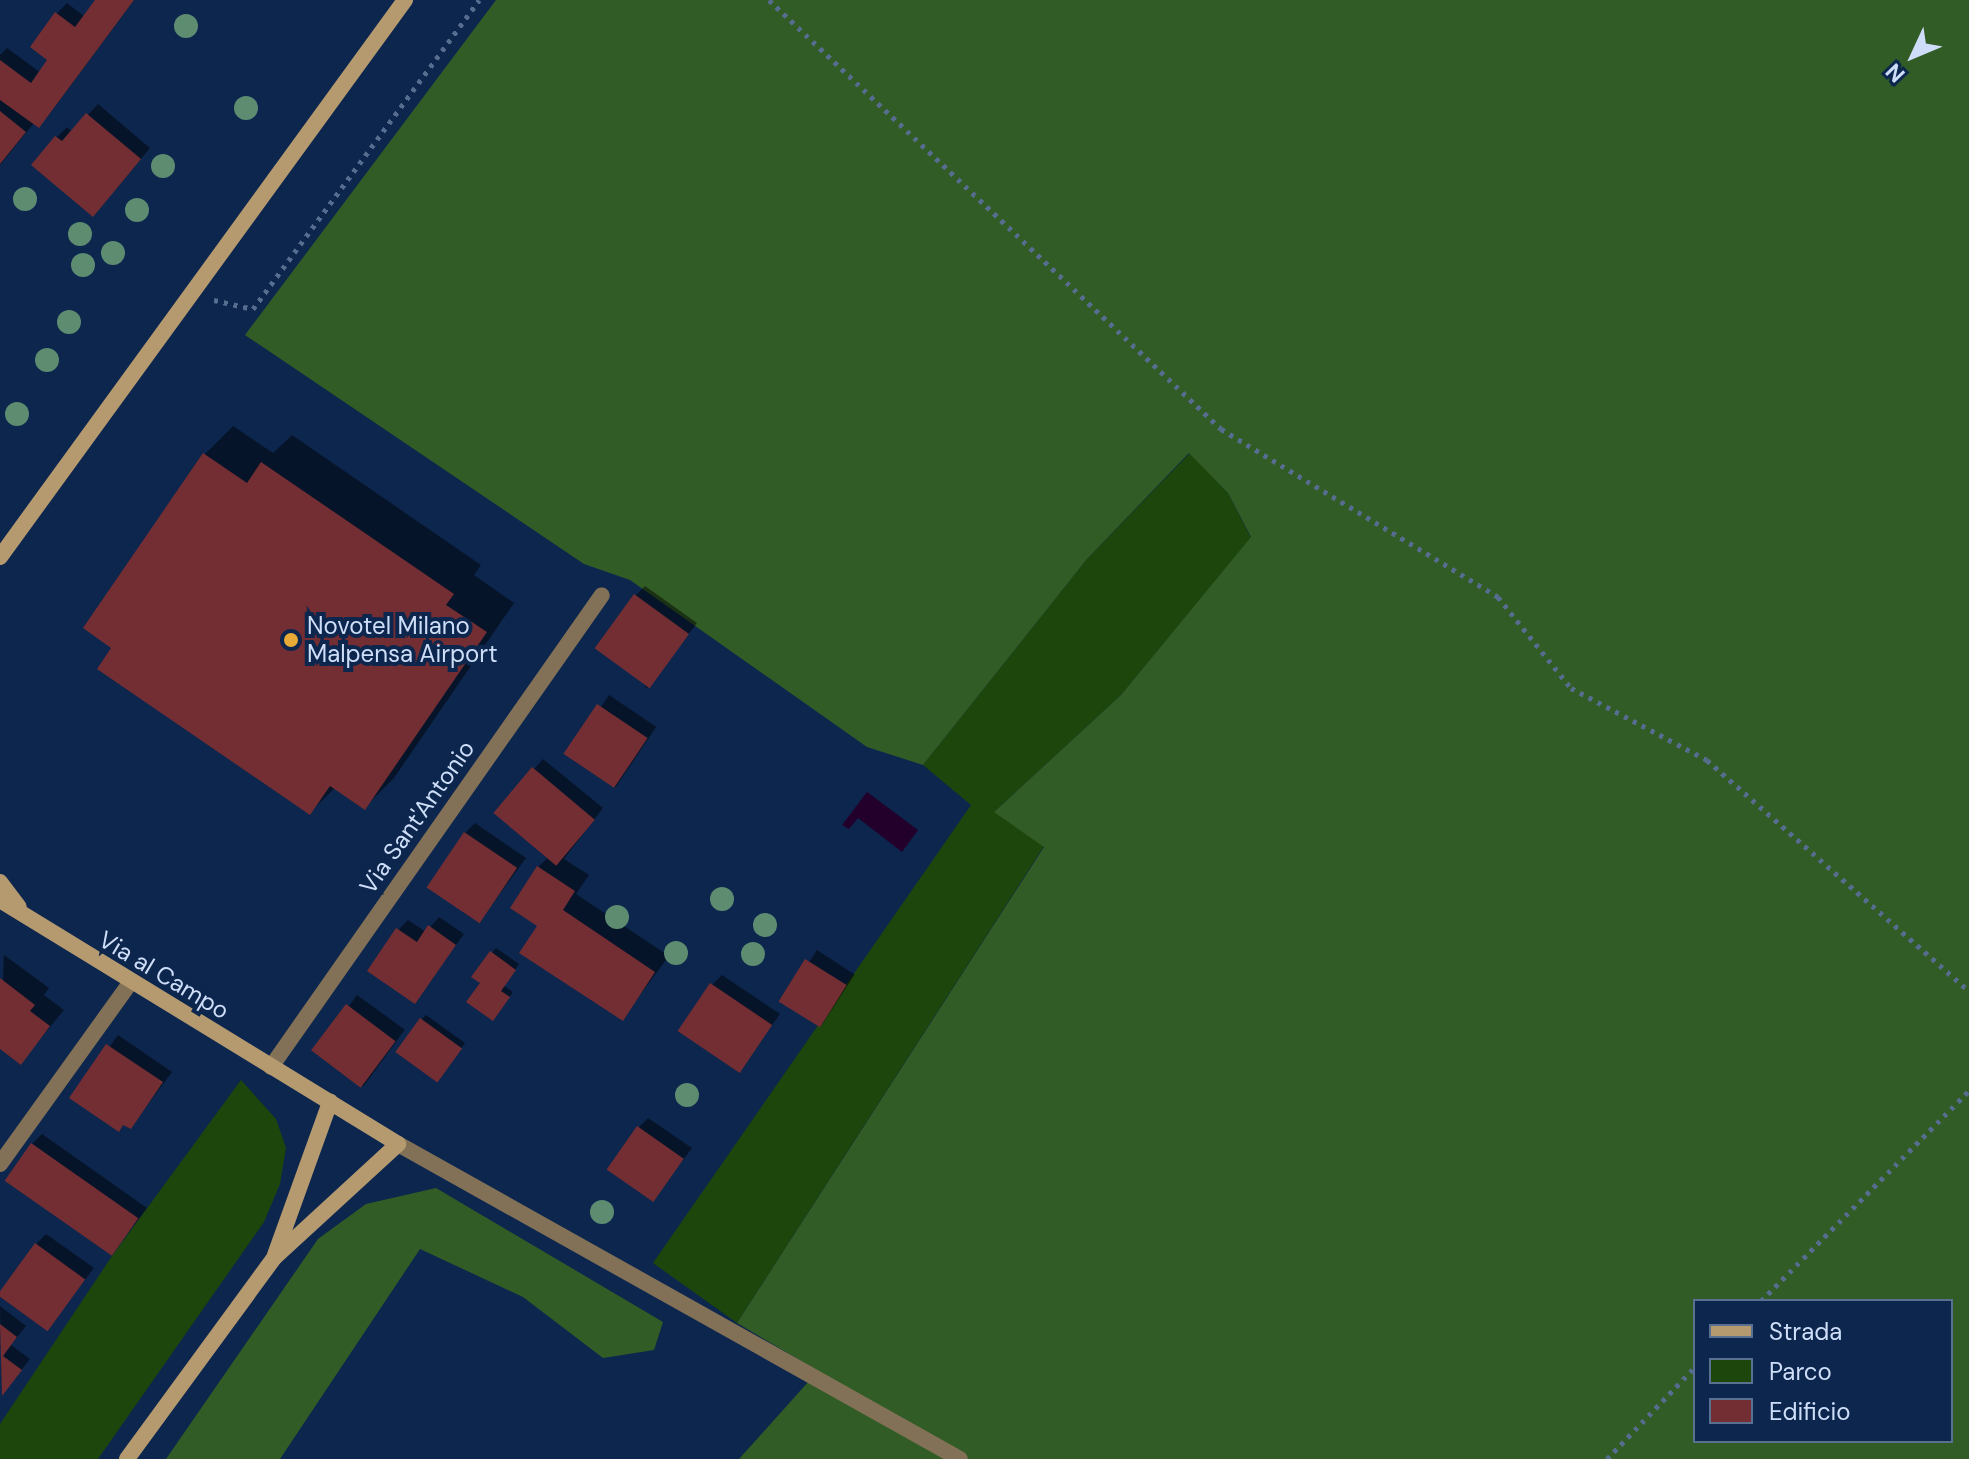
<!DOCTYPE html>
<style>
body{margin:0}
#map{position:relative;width:1969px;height:1459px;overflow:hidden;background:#0d264d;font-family:"DM Sans",sans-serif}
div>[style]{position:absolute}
.green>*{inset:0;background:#1d460d}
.forest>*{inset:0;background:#325c25}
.water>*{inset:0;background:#22002b}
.shadow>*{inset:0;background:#0007;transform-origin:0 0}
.building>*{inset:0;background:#732e33;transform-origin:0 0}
.path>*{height:5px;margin-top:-2.5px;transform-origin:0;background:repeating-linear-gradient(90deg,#576d8f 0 4px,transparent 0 10px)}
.street>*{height:16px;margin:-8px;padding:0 8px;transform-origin:8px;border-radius:8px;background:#827157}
.secondary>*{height:16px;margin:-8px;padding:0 8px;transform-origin:8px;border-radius:8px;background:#b59a70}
.trees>*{width:24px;height:24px;margin:-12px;border-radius:50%;background:#5e8c71}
.dots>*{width:22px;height:22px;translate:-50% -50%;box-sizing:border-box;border:4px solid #0d264d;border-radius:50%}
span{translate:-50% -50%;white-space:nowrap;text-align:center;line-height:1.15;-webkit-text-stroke:8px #0d264d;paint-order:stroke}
.poi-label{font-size:24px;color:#cedef8}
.left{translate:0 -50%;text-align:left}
.street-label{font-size:24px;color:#cedef8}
.legend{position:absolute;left:1693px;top:1299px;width:260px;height:144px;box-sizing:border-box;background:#0d264d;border:2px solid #5a7091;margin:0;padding:10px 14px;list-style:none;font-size:24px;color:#cedef8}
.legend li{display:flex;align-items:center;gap:16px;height:40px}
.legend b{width:40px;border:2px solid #5a7091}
.north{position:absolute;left:1873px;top:16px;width:80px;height:80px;-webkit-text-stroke:6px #0d264d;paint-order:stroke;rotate:226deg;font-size:22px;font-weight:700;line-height:32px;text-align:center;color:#cedef8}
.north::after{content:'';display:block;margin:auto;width:28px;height:36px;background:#cedef8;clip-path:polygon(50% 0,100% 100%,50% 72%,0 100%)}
</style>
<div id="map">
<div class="green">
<i style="clip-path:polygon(1190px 453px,1228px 493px,1251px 538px,1121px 695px,995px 811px,1044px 846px,737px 1323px,653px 1263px,971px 805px,923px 765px,1087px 559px)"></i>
<i style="clip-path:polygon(241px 1080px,276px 1119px,286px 1148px,280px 1184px,264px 1222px,98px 1459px,0 1459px,0 1424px,112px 1256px)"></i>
</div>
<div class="forest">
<i style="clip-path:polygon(evenodd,496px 0,1969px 0,1969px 1459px,739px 1459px,818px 1371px,737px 1323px,1044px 847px,994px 812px,1121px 695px,1251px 537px,1228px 493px,1189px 453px,1087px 559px,923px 765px,867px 747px,630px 580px,584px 564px,245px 335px,496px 0,1695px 1301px,1951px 1301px,1951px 1441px,1695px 1441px,1695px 1301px)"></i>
<i style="clip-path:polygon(436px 1188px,663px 1322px,654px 1350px,603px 1358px,523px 1297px,420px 1249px,280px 1459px,166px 1459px,318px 1239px,366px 1204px)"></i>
</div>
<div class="water">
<i style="clip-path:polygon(867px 792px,918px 830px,902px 852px,858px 818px,849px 829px,842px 825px)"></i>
</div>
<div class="shadow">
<i style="clip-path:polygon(98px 0,134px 0,48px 116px,38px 126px,34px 123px,0 165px,0 55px,7px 48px,41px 73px,50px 60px,57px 13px,67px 3px,85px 17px)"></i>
<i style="clip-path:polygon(98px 104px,150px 148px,103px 204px,57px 137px,67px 127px,72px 132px)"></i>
<i style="clip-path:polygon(233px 426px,273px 453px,292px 435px,481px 565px,474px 575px,514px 603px,394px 778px,365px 807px,336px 787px,310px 812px,114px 647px,204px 455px)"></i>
<i style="clip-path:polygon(645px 586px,697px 623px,646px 689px,635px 596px)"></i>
<i style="left:609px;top:695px;width:57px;height:73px;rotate:34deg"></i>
<i style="clip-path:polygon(543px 759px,603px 808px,564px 859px,589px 875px,576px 894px,669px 956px,622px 1019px,540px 925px,538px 867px,552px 854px,534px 769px)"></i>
<i style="clip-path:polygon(475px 823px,526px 858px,480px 921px,465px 833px)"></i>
<i style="clip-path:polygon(439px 917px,464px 934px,415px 1001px,398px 930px,408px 920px,426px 932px)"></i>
<i style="clip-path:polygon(496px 948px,519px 964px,504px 986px,513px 992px,497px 1014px,483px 982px,474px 976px)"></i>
<i style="left:817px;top:950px;width:45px;height:62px;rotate:33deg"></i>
<i style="clip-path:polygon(4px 955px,49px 988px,44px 995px,64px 1010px,21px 1062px,0 1047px)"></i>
<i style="clip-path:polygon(722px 975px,780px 1014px,740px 1070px,712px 985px)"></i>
<i style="left:357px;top:995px;width:59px;height:70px;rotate:36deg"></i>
<i style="clip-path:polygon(426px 1015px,465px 1043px,442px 1075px,421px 1020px)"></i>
<i style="clip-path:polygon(118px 1035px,172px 1072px,131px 1127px,72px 1098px)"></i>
<i style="clip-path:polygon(648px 1118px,692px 1148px,652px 1200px,638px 1128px)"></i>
<i style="clip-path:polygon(42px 1134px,147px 1208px,112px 1254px,32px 1144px)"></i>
<i style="clip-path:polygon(46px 1234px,94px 1268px,48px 1328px,36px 1244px)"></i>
<i style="clip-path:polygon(0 1306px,26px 1326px,11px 1345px,30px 1359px,2px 1394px)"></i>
</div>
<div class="building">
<i style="clip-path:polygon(95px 0,134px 0,39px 128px,0 100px,0 60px,31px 83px,47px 60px,30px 47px,55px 12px,75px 27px)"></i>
<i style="clip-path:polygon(0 111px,26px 132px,0 164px)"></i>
<i style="clip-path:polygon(86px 113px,141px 159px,93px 217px,31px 165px,55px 136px,62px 141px)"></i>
<i style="clip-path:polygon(203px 453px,247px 483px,261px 462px,454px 594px,446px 605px,487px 632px,365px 810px,330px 786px,310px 815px,97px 669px,111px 648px,83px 628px)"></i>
<i style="left:634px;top:594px;width:68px;height:67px;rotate:36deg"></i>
<i style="left:597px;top:704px;width:61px;height:60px;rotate:34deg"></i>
<i style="left:532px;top:767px;width:82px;height:60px;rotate:40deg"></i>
<i style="left:464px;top:832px;width:64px;height:67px;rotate:34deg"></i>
<i style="clip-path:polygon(537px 866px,575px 891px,563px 910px,655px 972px,623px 1021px,519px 953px,537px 926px,510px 908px)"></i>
<i style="clip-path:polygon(428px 925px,456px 945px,415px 1004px,367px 971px,396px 928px,417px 942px)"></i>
<i style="clip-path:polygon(490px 951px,516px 970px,501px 991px,510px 997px,493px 1021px,466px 1002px,480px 983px,471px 977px)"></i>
<i style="left:805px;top:959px;width:49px;height:50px;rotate:32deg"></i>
<i style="clip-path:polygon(0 978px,35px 1005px,30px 1011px,50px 1026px,21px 1065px,0 1049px)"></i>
<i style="left:710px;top:983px;width:75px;height:58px;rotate:34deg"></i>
<i style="left:346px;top:1004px;width:62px;height:58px;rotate:37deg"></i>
<i style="left:420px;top:1018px;width:52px;height:42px;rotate:36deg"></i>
<i style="clip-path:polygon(106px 1044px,163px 1082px,131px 1129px,123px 1125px,119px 1132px,69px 1098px)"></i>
<i style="left:637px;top:1126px;width:57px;height:53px;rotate:35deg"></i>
<i style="left:31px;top:1143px;width:131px;height:46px;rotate:35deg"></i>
<i style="left:35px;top:1243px;width:62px;height:64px;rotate:36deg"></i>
<i style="clip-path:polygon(0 1324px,17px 1337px,3px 1356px,22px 1370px,2px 1396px)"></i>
</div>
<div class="path">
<i style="left:769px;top:0;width:623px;rotate:43.5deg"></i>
<i style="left:1221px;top:429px;width:324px;rotate:31.2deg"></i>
<i style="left:1498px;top:597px;width:117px;rotate:51.3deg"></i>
<i style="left:1571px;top:688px;width:154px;rotate:27.9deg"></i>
<i style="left:1707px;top:760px;width:349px;rotate:41.4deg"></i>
<i style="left:214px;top:300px;width:40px;rotate:13deg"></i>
<i style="left:253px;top:309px;width:383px;rotate:-53.8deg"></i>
<i style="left:1761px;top:1301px;width:296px;rotate:-45.3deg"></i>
<i style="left:1607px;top:1459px;width:127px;rotate:-46.3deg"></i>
</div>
<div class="street">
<i style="left:271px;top:1067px;width:576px;rotate:-54.96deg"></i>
<i style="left:398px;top:1144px;width:644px;rotate:29.27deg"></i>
<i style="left:0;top:1164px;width:223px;rotate:-54.3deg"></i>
</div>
<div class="secondary">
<i style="left:0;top:557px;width:689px;rotate:-53.98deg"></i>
<i style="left:0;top:882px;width:31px;rotate:53deg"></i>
<i style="left:0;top:900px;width:467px;rotate:31.5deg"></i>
<i style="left:398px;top:1144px;width:168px;rotate:137.4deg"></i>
<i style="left:274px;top:1258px;width:249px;rotate:126.2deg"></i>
<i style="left:275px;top:1255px;width:163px;rotate:-70.2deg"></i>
</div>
<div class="trees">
<i style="left:186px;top:26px"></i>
<i style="left:246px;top:108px"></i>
<i style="left:163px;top:166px"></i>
<i style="left:25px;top:199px"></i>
<i style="left:137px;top:210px"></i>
<i style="left:80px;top:234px"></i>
<i style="left:113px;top:253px"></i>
<i style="left:83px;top:265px"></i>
<i style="left:69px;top:322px"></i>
<i style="left:47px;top:360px"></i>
<i style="left:17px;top:414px"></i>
<i style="left:722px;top:899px"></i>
<i style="left:617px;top:917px"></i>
<i style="left:765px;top:925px"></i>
<i style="left:676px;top:953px"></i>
<i style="left:753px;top:954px"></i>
<i style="left:687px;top:1095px"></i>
<i style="left:602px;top:1212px"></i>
</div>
<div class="dots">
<i style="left:291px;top:640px;background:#e9ab38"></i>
</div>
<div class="poi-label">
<span class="left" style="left:307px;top:640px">Novotel Milano<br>Malpensa Airport</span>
</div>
<div class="street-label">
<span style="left:417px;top:817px;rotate:-55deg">Via Sant'Antonio</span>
<span style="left:164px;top:975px;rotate:31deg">Via al Campo</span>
</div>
<ul class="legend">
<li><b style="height:10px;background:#b59a70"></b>Strada</li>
<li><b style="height:22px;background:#1d460d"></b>Parco</li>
<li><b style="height:22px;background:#732e33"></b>Edificio</li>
</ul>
<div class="north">N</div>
</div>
